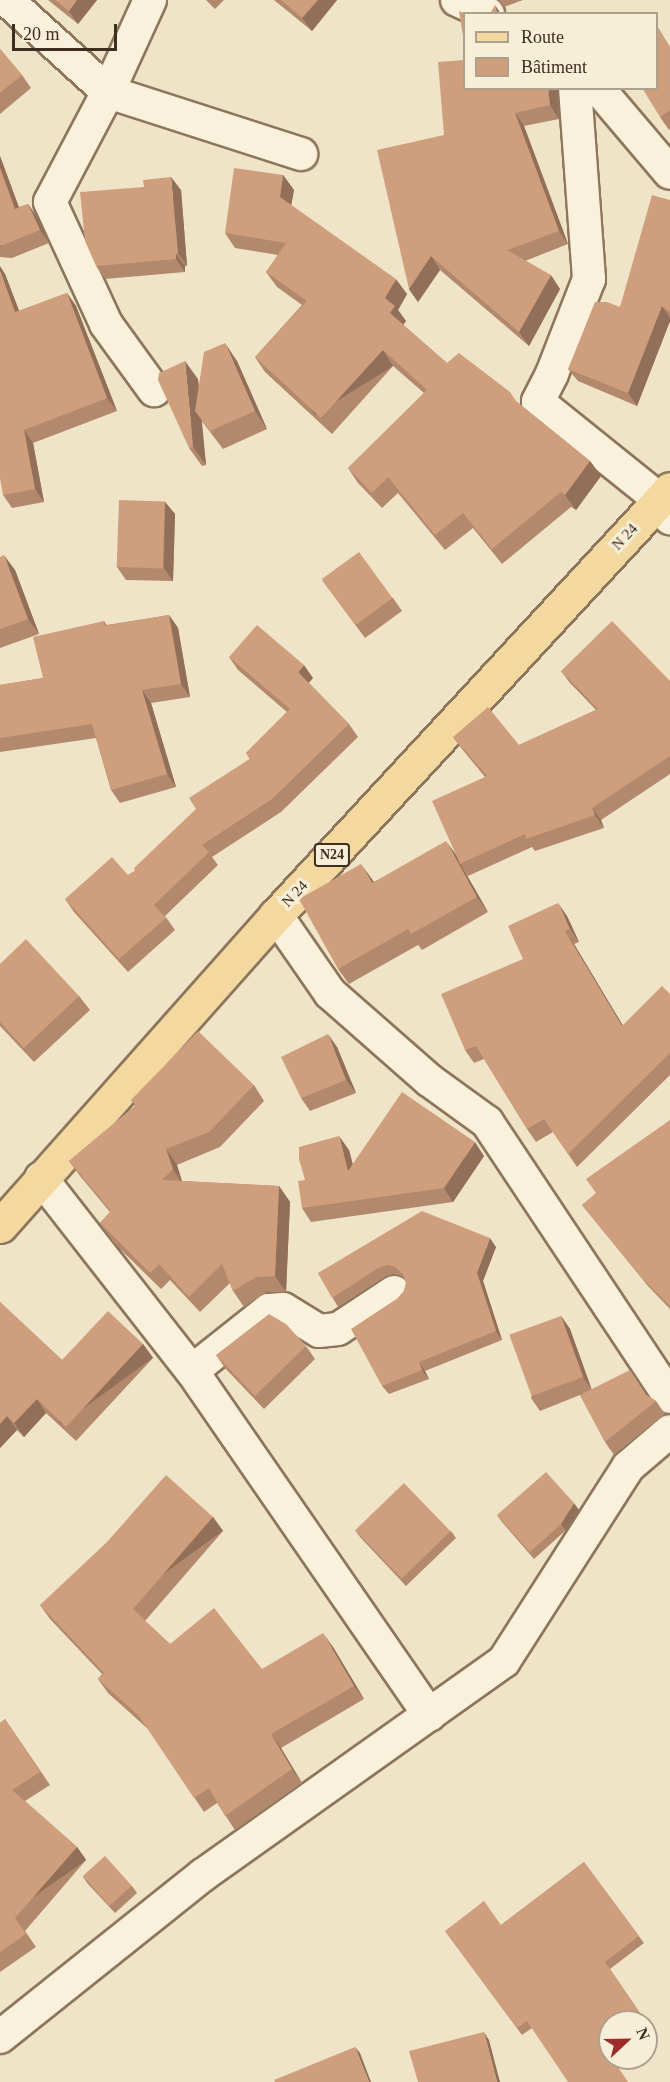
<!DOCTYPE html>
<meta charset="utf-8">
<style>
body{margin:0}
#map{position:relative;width:670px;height:2082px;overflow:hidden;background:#f0e4c8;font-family:"Times New Roman",serif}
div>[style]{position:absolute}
.roads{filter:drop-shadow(2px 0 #8d765c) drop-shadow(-2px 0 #8d765c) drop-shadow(0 2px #8d765c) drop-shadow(0 -2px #8d765c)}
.street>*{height:32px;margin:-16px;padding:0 16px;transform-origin:16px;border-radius:16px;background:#faf1dc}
.primary>*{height:33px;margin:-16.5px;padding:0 16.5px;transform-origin:16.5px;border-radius:16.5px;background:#f3d9a0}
.wall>*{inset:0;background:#b2896c}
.shaded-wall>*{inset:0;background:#916f58;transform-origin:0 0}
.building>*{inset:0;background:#cf9f7d;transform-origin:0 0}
span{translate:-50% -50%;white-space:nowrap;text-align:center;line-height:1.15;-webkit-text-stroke:6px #f7eed8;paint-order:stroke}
.shield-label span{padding:2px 4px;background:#f7eed8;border:2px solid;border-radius:4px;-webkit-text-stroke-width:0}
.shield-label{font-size:14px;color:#3d2e20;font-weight:700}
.street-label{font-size:15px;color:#3d2e20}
.legend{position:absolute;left:463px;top:12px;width:195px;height:78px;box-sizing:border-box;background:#f7eed8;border:2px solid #ada18e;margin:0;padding:8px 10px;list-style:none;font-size:18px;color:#3d2e20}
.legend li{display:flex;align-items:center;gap:12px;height:30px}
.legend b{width:30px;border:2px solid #ada18e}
.north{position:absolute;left:598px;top:2010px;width:60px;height:60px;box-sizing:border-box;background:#f7eed8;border:2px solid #ada18e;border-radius:50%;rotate:68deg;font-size:16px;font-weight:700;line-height:24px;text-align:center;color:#3d2e20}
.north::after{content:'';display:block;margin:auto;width:21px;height:27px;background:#9e2a2b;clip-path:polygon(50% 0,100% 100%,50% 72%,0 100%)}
.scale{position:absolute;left:12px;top:24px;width:105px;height:27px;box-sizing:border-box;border:3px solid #3d2e20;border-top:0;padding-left:8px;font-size:18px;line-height:21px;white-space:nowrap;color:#3d2e20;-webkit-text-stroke:4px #f7eed8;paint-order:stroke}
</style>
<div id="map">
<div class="roads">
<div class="street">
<i style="left:7px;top:0;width:137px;rotate:42.3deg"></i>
<i style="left:108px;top:92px;width:203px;rotate:17.8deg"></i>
<i style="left:150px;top:0;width:101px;rotate:114.5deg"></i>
<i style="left:108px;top:92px;width:124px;rotate:117.8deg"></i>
<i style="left:50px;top:202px;width:134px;rotate:65.3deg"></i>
<i style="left:106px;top:324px;width:82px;rotate:54deg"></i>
<i style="left:457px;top:0;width:34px;rotate:24deg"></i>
<i style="left:575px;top:88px;width:192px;rotate:85.8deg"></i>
<i style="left:589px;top:279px;width:102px;rotate:111.3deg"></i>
<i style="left:552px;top:374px;width:31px;rotate:117deg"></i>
<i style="left:538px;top:402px;width:156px;rotate:38.8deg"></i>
<i style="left:660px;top:500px;width:21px;rotate:61deg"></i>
<i style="left:598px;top:88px;width:111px;rotate:49.7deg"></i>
<i style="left:276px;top:915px;width:95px;rotate:55.3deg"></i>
<i style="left:330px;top:993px;width:132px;rotate:41.3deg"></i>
<i style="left:429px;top:1080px;width:72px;rotate:35.9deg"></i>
<i style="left:487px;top:1122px;width:330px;rotate:56.4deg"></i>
<i style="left:41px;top:1178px;width:245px;rotate:52deg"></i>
<i style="left:192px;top:1371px;width:418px;rotate:55.4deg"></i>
<i style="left:192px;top:1371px;width:98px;rotate:-38.4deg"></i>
<i style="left:269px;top:1310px;width:14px;rotate:-4deg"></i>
<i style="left:283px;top:1309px;width:42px;rotate:31.4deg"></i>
<i style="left:319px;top:1331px;width:19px;rotate:-6deg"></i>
<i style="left:338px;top:1329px;width:67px;rotate:-33.5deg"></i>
<i style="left:0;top:2037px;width:260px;rotate:-38.6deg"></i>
<i style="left:203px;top:1875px;width:369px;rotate:-35.4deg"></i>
<i style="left:504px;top:1661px;width:230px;rotate:-57.4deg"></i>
<i style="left:628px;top:1467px;width:55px;rotate:-40.6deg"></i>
</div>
<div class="primary">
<i style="left:0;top:1226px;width:416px;rotate:-48.4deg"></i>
<i style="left:276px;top:915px;width:580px;rotate:-47.23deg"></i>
</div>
</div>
<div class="wall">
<i style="clip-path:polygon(48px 0,97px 0,78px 24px)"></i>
<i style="clip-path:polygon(206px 0,224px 0,215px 9px)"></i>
<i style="clip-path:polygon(274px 0,337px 0,312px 31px)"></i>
<i style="clip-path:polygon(499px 0,523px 0,504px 7px)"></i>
<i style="clip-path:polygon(657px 26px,670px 47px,670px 129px,669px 130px,660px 117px)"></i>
<i style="clip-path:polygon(0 49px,22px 75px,31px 88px,0 114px)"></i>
<i style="clip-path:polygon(557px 88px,559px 119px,524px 126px,568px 244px,525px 261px,560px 289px,529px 346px,440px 270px,418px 302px,409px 289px,444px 135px)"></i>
<i style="clip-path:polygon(0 156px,19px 207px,28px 204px,37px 217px,49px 243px,12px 258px,0 257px)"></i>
<i style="clip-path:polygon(283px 175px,294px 190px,291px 205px,407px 294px,398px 310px,406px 321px,403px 325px,447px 363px,517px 402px,590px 461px,601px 476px,576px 510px,571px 507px,502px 564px,473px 528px,445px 550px,398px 493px,382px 508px,358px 483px,348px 468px,424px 393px,393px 366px,332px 434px,265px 372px,255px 357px,302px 305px,277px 287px,266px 272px,278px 255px,235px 248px,225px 233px)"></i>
<i style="clip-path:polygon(181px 190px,187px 266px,185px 266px,185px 272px,105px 279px,96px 266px)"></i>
<i style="clip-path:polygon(670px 200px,670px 321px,637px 406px,578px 381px,568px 369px,620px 307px)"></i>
<i style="clip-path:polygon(5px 274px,19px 311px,67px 293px,76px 306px,117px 411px,33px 443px,44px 502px,12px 508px,3px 495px)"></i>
<i style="clip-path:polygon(237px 361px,267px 429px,223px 449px,201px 420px,206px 465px,202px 466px,189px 448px,198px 379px,199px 390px)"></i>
<i style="clip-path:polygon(165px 502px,175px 514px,173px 581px,126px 580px,117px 567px)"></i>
<i style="clip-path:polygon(0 557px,15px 570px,39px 634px,0 648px)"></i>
<i style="clip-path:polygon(322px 580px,393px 598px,402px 611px,365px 638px)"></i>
<i style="clip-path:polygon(169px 615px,178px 628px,190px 697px,151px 703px,176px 787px,120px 803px,111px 790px,96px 738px,0 752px,0 685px,43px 678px,104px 621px,107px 625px)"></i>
<i style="clip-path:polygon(229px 657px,313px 678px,309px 683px,349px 724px,358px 737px,281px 812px,212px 857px,218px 865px,165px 916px,175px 930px,128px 972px,74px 912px,65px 899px,128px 875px,135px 871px,250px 759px,246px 753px,287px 712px,238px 670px)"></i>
<i style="clip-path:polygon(561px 671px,670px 681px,670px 774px,601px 820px,604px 828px,535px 851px,532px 847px,468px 876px,465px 872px,488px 912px,422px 950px,418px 945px,349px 984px,338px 969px,373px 882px,456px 855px,485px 777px,462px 749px,453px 737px,519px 745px,596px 710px,570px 683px)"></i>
<i style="clip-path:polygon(567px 916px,579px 942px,574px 944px,623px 1026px,670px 994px,670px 1075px,577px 1167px,553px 1132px,536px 1142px,527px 1129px,484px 1059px,474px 1063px,465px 1050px,523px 959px)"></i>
<i style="clip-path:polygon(0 964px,79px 996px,90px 1010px,34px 1062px,0 1026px)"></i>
<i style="clip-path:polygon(337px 1047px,356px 1093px,310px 1111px,301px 1098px)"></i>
<i style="clip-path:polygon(254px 1085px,264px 1101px,220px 1147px,177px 1165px,182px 1181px,279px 1186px,290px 1202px,286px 1292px,267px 1292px,244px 1307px,233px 1291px,230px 1283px,200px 1312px,170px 1280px,161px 1289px,114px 1243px,100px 1223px,110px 1212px,80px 1176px,69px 1161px,135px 1106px,131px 1100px)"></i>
<i style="clip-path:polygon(670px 1120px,670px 1309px,648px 1286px,582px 1205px,596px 1194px)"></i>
<i style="clip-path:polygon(349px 1150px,353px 1165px,484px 1156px,453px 1202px,311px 1222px,302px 1208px,305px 1180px)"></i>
<i style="clip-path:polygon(496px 1247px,483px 1281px,502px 1340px,425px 1371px,429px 1379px,389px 1394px,382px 1386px,398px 1298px,404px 1291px,406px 1283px,404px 1278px,401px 1276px,393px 1274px,385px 1277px,338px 1307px,318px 1273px)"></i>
<i style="clip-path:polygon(0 1302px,62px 1360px,143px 1344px,153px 1358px,76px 1441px,46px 1413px,24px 1437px,17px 1430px,0 1448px)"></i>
<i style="clip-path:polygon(561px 1316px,570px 1329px,591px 1389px,647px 1395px,656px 1401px,665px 1414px,614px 1455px,605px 1442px,580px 1395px,540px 1411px,531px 1398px)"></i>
<i style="clip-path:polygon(306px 1346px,315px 1359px,264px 1409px,225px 1368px,216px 1355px)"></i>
<i style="clip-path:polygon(579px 1510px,566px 1530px,534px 1559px,502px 1522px,497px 1515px)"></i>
<i style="clip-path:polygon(213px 1517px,223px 1531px,145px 1621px,170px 1644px,262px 1669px,333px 1647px,364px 1699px,281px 1748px,302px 1783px,235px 1830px,217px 1803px,204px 1812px,148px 1729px,108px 1693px,98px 1679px,102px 1674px,50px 1619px,40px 1605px)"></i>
<i style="clip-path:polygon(355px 1530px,451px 1531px,456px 1538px,406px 1586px,360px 1537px)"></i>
<i style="clip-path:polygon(5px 1719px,50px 1785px,25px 1801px,77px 1847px,86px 1860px,25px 1931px,36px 1947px,0 1972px,0 1723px)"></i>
<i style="clip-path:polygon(584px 1862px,644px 1943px,610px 1969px,655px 2035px,646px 2041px,646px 2022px,610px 2022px,610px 2058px,621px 2058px,615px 2062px,532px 2028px,522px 2035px,445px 1931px,501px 1925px)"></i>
<i style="clip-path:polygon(83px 1877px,132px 1886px,137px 1893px,115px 1913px,88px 1884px)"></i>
</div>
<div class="shaded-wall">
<i style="clip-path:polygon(77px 0,97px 0,78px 24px,69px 11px)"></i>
<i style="clip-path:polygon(318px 0,337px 0,312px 31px,302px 18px)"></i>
<i style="clip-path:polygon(495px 5px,501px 14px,497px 14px)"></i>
<i style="clip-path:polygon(548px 88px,557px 88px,559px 119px,550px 105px)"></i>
<i style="clip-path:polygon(515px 113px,524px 126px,568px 244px,559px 231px)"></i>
<i style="clip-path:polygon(0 156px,24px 222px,15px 209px,0 168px)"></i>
<i style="clip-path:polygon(283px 175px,294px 190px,290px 212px,280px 197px)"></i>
<i style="clip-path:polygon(171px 177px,181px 190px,187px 266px,178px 253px)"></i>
<i style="clip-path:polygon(28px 204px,37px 217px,49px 243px,40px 230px)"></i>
<i style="clip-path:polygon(176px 254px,185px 266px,185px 272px,176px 259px)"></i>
<i style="clip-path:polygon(431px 256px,440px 270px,418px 302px,409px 289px)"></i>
<i style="clip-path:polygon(0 266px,5px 274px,25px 326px,15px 312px,0 271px)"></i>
<i style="clip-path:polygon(551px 275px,560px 289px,529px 346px,519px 332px)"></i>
<i style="clip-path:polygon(396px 279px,407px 294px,398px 310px,406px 321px,401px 328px,390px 313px,385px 298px)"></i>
<i style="clip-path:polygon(67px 293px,76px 306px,117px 411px,107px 398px)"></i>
<i style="clip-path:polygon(662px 306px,670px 318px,670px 321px,637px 406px,628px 393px)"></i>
<i style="clip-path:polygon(225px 343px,237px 361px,267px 429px,255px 411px)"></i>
<i style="left:383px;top:350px;width:19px;height:92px;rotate:58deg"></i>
<i style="clip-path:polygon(185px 361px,198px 379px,206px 465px,193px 447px)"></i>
<i style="clip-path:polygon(24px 430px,33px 443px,44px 502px,35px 489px)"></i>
<i style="clip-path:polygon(590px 461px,601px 476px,576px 510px,565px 495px)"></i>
<i style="clip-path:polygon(165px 502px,175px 514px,173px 581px,164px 568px)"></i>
<i style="clip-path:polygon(4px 555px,15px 570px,39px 634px,28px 619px)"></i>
<i style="clip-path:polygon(169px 615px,178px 628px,190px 697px,181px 684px)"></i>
<i style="clip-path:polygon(304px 665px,313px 678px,307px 684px,298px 672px)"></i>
<i style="clip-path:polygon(142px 690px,151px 703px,176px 787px,167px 774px)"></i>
<i style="clip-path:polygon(592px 808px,601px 820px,604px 828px,595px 815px)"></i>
<i style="clip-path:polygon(446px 841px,457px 856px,460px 864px,465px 872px,488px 912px,477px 897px)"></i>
<i style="clip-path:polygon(361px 864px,372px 879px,383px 898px,372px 883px)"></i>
<i style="clip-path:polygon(558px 903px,567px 916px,579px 942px,570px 929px)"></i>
<i style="clip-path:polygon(565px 931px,574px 944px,631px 1039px,622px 1026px)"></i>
<i style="clip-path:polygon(328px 1034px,337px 1047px,356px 1093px,346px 1080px)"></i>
<i style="clip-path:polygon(339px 1136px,349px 1150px,358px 1185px,348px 1171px)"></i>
<i style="clip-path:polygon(475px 1142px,484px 1156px,453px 1202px,444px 1188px)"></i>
<i style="clip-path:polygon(166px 1149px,177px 1165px,183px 1185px,173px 1169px)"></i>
<i style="clip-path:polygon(279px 1186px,290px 1202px,286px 1292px,275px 1276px)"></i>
<i style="clip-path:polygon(490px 1238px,496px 1247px,483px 1281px,502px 1340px,496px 1331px,477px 1273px)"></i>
<i style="clip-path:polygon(561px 1316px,570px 1329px,592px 1390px,583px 1377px)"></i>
<i style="left:143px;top:1344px;width:17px;height:113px;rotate:54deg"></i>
<i style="clip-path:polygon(419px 1362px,425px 1371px,429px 1379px,422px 1370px)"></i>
<i style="clip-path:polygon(37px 1399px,46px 1413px,24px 1437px,14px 1423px)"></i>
<i style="clip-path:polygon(7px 1416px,17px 1430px,0 1448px,0 1424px)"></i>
<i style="clip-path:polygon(574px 1503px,579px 1510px,566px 1530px,561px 1524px)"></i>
<i style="left:213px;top:1517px;width:17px;height:122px;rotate:54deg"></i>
<i style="clip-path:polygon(323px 1633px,333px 1647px,364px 1699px,354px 1686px)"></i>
<i style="clip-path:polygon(271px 1734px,281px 1748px,302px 1783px,292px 1769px)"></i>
<i style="left:77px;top:1847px;width:16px;height:94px;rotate:55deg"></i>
<i style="clip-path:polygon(484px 2032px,489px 2040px,500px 2082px,497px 2082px)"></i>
<i style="clip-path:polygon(355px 2047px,360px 2053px,371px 2082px,369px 2082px)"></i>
</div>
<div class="building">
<i style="clip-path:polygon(55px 0,77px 0,69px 11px)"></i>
<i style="clip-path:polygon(281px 0,318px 0,302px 18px)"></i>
<i style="clip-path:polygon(495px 5px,497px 14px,490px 14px)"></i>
<i style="clip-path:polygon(459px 11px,466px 14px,465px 14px,465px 49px)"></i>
<i style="clip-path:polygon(657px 27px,670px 48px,670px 110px,660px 117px,642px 88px,657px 88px)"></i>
<i style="clip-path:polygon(0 49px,22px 75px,0 93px)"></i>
<i style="clip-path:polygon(465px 60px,465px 88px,548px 88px,550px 105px,515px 113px,559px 231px,507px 250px,551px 275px,519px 332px,431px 256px,409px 289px,377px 150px,444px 135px,438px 62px)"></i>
<i style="clip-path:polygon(0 168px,15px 209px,28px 204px,40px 230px,3px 245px,0 245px)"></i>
<i style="clip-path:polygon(234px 168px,283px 175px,280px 197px,396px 279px,385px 298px,395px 306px,390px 313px,447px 363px,459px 353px,510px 392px,516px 401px,590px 461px,565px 495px,561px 492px,492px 549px,463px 513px,435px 535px,388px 477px,372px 493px,348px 468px,427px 390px,383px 350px,321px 418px,255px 357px,307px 301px,266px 272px,286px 243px,225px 233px)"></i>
<i style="clip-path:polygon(171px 177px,178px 253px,176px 254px,176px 259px,96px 266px,85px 241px,80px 192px,144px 187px,143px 180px)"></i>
<i style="clip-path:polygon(652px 195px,670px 200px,670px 312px,662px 306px,628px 393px,568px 369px,595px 302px,607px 302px,620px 307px)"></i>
<i style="clip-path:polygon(0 271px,15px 312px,67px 293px,107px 398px,24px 430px,35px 489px,3px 495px,0 478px)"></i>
<i style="clip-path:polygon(225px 343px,255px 411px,210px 431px,195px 411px,204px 352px)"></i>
<i style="clip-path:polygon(185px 361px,193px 447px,189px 448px,158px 380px,159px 373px)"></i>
<i style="left:119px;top:500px;width:46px;height:67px;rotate:2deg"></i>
<i style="left:359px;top:552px;width:57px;height:46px;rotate:54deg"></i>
<i style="clip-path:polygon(4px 555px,28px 619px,0 629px,0 557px)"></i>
<i style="clip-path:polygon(169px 615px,181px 684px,142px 690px,167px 774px,111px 790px,92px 724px,0 738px,0 685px,43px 678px,33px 637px,104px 621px,105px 626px)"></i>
<i style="clip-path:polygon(612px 621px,670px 681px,670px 756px,592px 808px,595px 815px,526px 839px,525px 834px,460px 864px,432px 801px,487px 776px,453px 737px,488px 707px,519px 745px,598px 709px,561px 671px)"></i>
<i style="clip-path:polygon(257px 625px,304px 665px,298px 672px,349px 724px,272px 799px,202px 845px,209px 852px,154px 905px,166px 918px,119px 959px,65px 899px,112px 857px,128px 875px,135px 871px,134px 868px,196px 809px,189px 798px,251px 758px,246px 753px,290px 709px,229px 657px)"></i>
<i style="clip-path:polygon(446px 841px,477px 897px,411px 934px,408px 929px,338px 969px,299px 899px,361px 864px,372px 883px)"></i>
<i style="clip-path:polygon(558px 903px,570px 929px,565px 931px,622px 1026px,662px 986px,670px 994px,670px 1053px,568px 1154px,544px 1119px,527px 1129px,476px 1046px,465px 1050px,441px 994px,523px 959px,508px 926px)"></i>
<i style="clip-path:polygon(26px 939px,79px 996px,24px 1048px,0 1022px,0 964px)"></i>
<i style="clip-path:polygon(198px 1031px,254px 1085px,209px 1132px,166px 1149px,173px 1169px,162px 1180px,279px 1186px,275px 1276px,256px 1277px,233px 1291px,222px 1264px,189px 1297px,159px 1264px,150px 1273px,100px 1223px,111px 1211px,69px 1161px,136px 1105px,131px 1100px)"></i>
<i style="clip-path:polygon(328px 1034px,346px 1080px,301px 1098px,281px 1057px)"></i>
<i style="clip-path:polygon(402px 1092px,475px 1142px,444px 1188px,302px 1208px,298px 1181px,305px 1180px,299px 1159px,299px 1147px,339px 1136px,348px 1171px)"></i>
<i style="clip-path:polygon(670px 1120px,670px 1306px,642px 1278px,582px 1205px,596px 1193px,586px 1179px)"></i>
<i style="clip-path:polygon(422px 1211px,490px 1238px,477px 1273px,496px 1331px,419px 1362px,422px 1370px,382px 1386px,351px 1329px,398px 1298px,404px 1291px,406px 1283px,403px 1274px,395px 1267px,387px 1265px,378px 1268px,332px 1298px,318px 1273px)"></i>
<i style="clip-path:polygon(0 1302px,62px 1360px,108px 1311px,143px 1344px,66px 1427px,37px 1399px,14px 1423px,7px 1416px,0 1424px)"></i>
<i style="clip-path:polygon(269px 1314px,286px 1324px,306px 1346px,255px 1396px,216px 1355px)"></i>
<i style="left:561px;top:1316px;width:65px;height:55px;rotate:70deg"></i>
<i style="clip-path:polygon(630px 1370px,646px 1395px,656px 1401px,605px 1442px,580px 1395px)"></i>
<i style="clip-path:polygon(546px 1472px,574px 1503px,561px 1524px,530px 1552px,497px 1515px)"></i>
<i style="clip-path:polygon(166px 1475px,213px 1517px,133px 1609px,170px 1644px,214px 1608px,262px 1669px,323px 1633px,354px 1686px,271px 1734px,292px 1769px,225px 1816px,209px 1788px,194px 1798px,139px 1716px,98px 1679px,104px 1673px,40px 1605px,107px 1542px)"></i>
<i style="left:404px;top:1483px;width:67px;height:68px;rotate:46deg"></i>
<i style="clip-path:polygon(5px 1719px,40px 1772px,12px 1790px,77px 1847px,15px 1918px,26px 1934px,0 1952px,0 1723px)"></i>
<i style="left:105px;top:1856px;width:40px;height:30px;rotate:48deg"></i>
<i style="clip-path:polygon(584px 1862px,639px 1936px,605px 1962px,650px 2028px,646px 2030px,646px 2022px,610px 2022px,610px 2058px,612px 2058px,628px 2082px,568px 2082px,527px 2021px,517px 2028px,445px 1931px,484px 1901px,501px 1925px)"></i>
<i style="clip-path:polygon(484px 2032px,497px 2082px,418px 2082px,409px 2051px)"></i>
<i style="clip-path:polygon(355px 2047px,369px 2082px,275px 2082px,274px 2080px)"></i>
</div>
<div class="shield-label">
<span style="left:332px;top:855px">N24</span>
</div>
<div class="street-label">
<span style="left:625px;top:537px;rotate:-47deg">N 24</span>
<span style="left:295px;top:894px;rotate:-47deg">N 24</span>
</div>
<ul class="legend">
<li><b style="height:8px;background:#f3d9a0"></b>Route</li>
<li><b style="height:16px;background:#cf9f7d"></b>Bâtiment</li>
</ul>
<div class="north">N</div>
<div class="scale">20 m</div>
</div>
